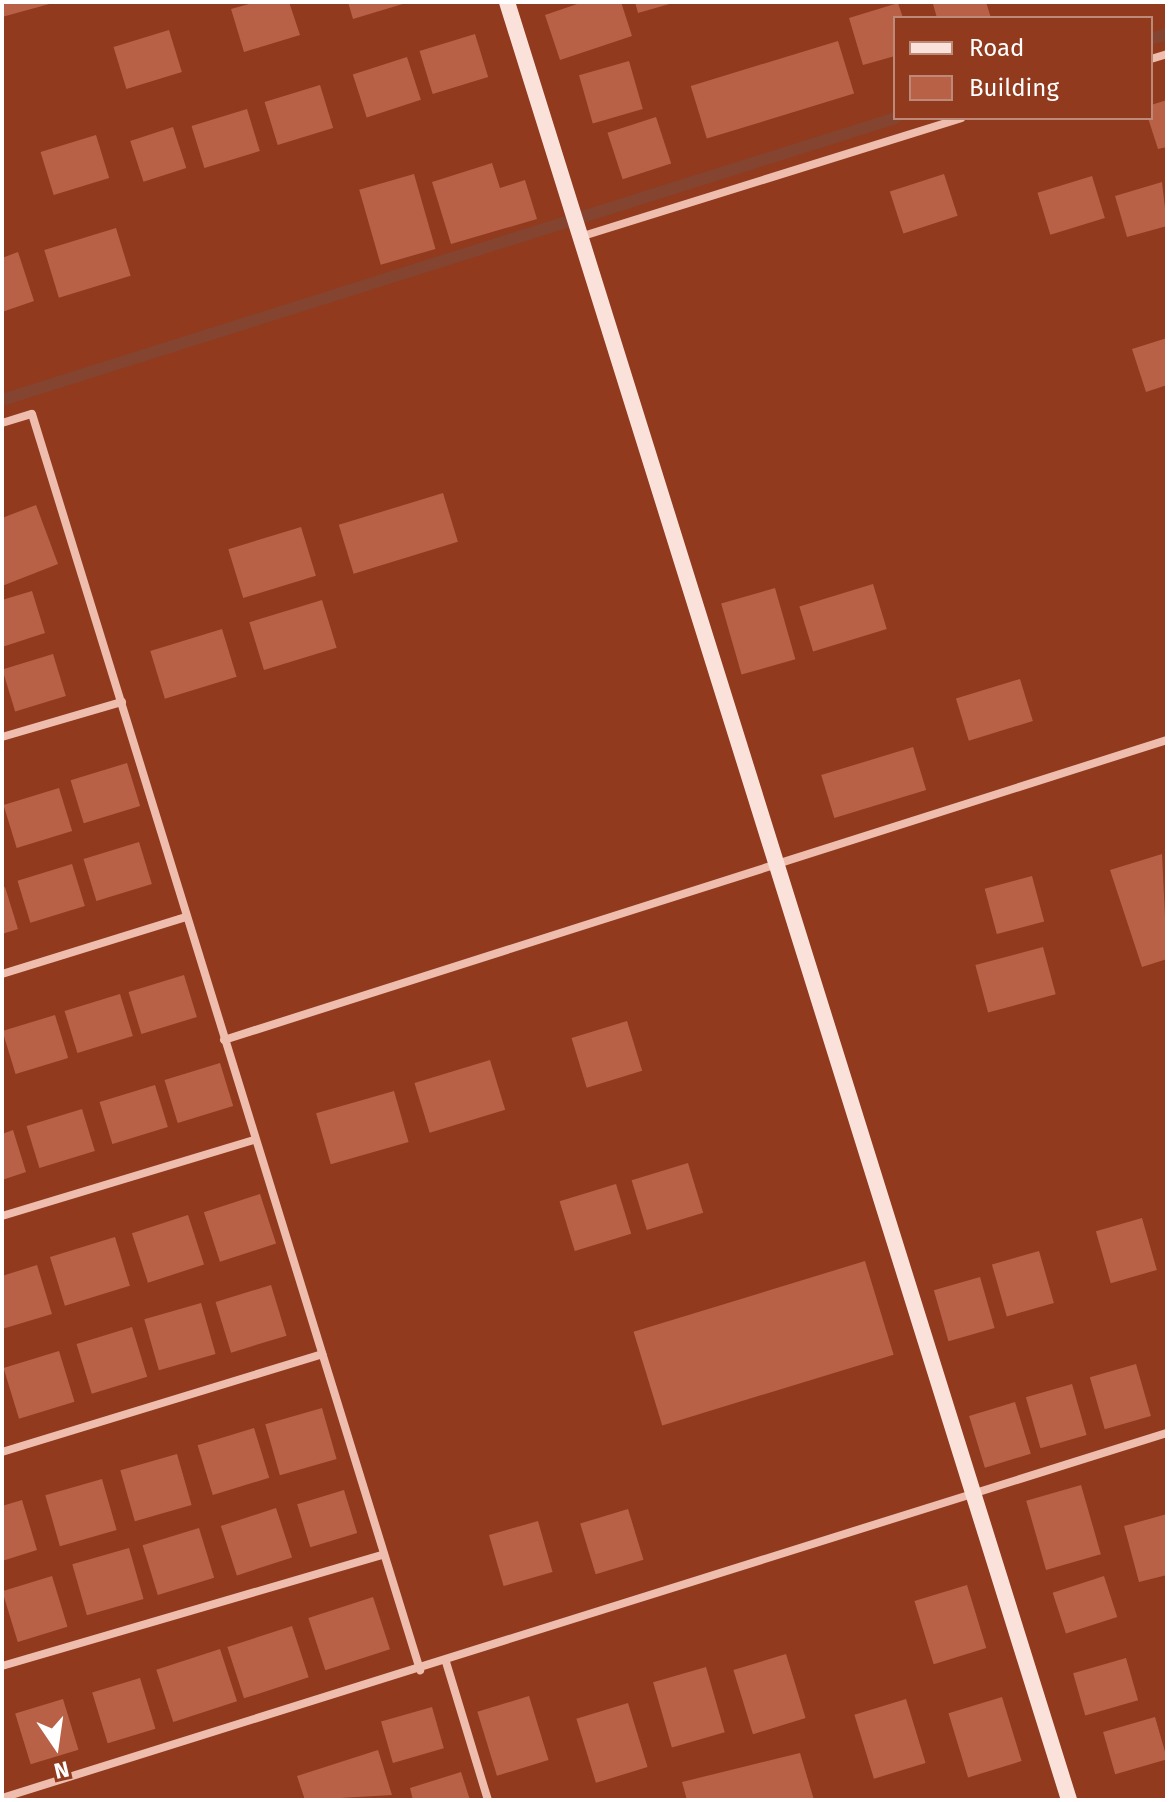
<!DOCTYPE html>
<style>
body{margin:0}
#map{position:relative;width:1169px;height:1802px;overflow:hidden;background:#913a1e;font-family:"Fira Sans",sans-serif}
div>[style]{position:absolute}
.stream>*{height:12px;margin:-6px;padding:0 6px;transform-origin:6px;border-radius:6px;background:#84442f}
.building>*{inset:0;background:#b96146;transform-origin:0 0}
.street>*{height:8px;margin:-4px;padding:0 4px;transform-origin:4px;border-radius:4px;background:#eebdae}
.secondary>*{height:16px;margin:-8px;padding:0 8px;transform-origin:8px;border-radius:8px;background:#fae2db}
span{translate:-50% -50%;white-space:nowrap;text-align:center;line-height:1.15;-webkit-text-stroke:7px #913a1e;paint-order:stroke}
.frame{position:absolute;inset:0;border:4px solid #fff;pointer-events:none}
.legend{position:absolute;left:893px;top:16px;width:260px;height:104px;box-sizing:border-box;background:#913a1e;border:2px solid #bd8978;margin:0;padding:10px 14px;list-style:none;font-size:24px;color:#fff}
.legend li{display:flex;align-items:center;gap:16px;height:40px}
.legend b{width:40px;border:2px solid #bd8978}
.north{position:absolute;left:16px;top:1706px;width:80px;height:80px;-webkit-text-stroke:6px #913a1e;paint-order:stroke;rotate:167deg;font-size:22px;font-weight:700;line-height:32px;text-align:center;color:#fff}
.north::after{content:'';display:block;margin:auto;width:28px;height:36px;background:#fff;clip-path:polygon(50% 0,100% 100%,50% 72%,0 100%)}
</style>
<div id="map">
<div class="stream">
<i style="left:1151px;top:39px;width:17px;rotate:-17deg"></i>
<i style="left:2px;top:400px;width:937px;rotate:-17.51deg"></i>
</div>
<div class="building">
<i style="clip-path:polygon(2px 2px,53px 2px,53px 3px,2px 17px)"></i>
<i style="clip-path:polygon(256px 2px,289px 2px,300px 35px,244px 52px,231px 9px)"></i>
<i style="clip-path:polygon(348px 2px,406px 2px,406px 3px,353px 19px)"></i>
<i style="clip-path:polygon(583px 2px,621px 2px,632px 36px,560px 60px,545px 15px)"></i>
<i style="clip-path:polygon(635px 2px,673px 2px,673px 3px,638px 13px)"></i>
<i style="clip-path:polygon(986px 2px,991px 18px,937px 18px,933px 4px)"></i>
<i style="clip-path:polygon(898px 3px,903px 18px,895px 18px,895px 56px,863px 65px,849px 18px)"></i>
<i style="left:169px;top:30px;width:44px;height:58px;rotate:73deg"></i>
<i style="left:475px;top:34px;width:45px;height:58px;rotate:73deg"></i>
<i style="left:838px;top:41px;width:55px;height:154px;rotate:73deg"></i>
<i style="left:407px;top:57px;width:45px;height:57px;rotate:72deg"></i>
<i style="left:629px;top:61px;width:50px;height:52px;rotate:74deg"></i>
<i style="left:320px;top:85px;width:45px;height:58px;rotate:73deg"></i>
<i style="clip-path:polygon(1167px 100px,1167px 147px,1158px 149px,1148px 118px,1151px 105px)"></i>
<i style="left:247px;top:109px;width:44px;height:58px;rotate:73deg"></i>
<i style="left:656px;top:117px;width:49px;height:51px;rotate:72deg"></i>
<i style="left:173px;top:127px;width:43px;height:45px;rotate:72deg"></i>
<i style="left:96px;top:135px;width:45px;height:58px;rotate:73deg"></i>
<i style="clip-path:polygon(492px 163px,500px 188px,525px 180px,537px 219px,451px 244px,432px 182px)"></i>
<i style="left:414px;top:174px;width:78px;height:57px;rotate:74deg"></i>
<i style="left:944px;top:174px;width:44px;height:57px;rotate:72deg"></i>
<i style="left:1092px;top:176px;width:44px;height:57px;rotate:73deg"></i>
<i style="clip-path:polygon(1162px 182px,1167px 226px,1127px 237px,1115px 196px)"></i>
<i style="left:116px;top:228px;width:50px;height:75px;rotate:73deg"></i>
<i style="clip-path:polygon(18px 252px,34px 301px,2px 312px,2px 258px)"></i>
<i style="clip-path:polygon(1167px 338px,1167px 385px,1146px 392px,1132px 349px)"></i>
<i style="left:443px;top:493px;width:51px;height:109px;rotate:73deg"></i>
<i style="clip-path:polygon(36px 505px,58px 564px,2px 586px,2px 518px)"></i>
<i style="left:301px;top:527px;width:51px;height:76px;rotate:73deg"></i>
<i style="left:873px;top:584px;width:47px;height:77px;rotate:73deg"></i>
<i style="left:775px;top:588px;width:74px;height:56px;rotate:74deg"></i>
<i style="clip-path:polygon(32px 591px,45px 633px,2px 647px,2px 600px)"></i>
<i style="left:322px;top:600px;width:50px;height:76px;rotate:73deg"></i>
<i style="left:222px;top:629px;width:50px;height:75px;rotate:73deg"></i>
<i style="left:53px;top:654px;width:44px;height:53px;rotate:73deg"></i>
<i style="left:1020px;top:679px;width:44px;height:67px;rotate:73deg"></i>
<i style="left:913px;top:747px;width:45px;height:96px;rotate:73deg"></i>
<i style="left:127px;top:763px;width:45px;height:59px;rotate:73deg"></i>
<i style="left:59px;top:788px;width:45px;height:58px;rotate:73deg"></i>
<i style="left:139px;top:842px;width:44px;height:58px;rotate:73deg"></i>
<i style="clip-path:polygon(1162px 854px,1167px 959px,1142px 967px,1110px 870px)"></i>
<i style="left:72px;top:864px;width:44px;height:57px;rotate:73deg"></i>
<i style="left:1032px;top:876px;width:47px;height:49px;rotate:75deg"></i>
<i style="clip-path:polygon(5px 887px,18px 929px,2px 934px,2px 888px)"></i>
<i style="left:1043px;top:947px;width:49px;height:70px;rotate:75deg"></i>
<i style="left:184px;top:975px;width:44px;height:58px;rotate:73deg"></i>
<i style="left:120px;top:994px;width:44px;height:58px;rotate:73deg"></i>
<i style="left:55px;top:1015px;width:45px;height:55px;rotate:73deg"></i>
<i style="left:627px;top:1021px;width:52px;height:58px;rotate:73deg"></i>
<i style="left:490px;top:1060px;width:52px;height:79px;rotate:73deg"></i>
<i style="left:220px;top:1063px;width:45px;height:58px;rotate:73deg"></i>
<i style="left:155px;top:1085px;width:44px;height:58px;rotate:73deg"></i>
<i style="left:394px;top:1091px;width:53px;height:81px;rotate:74deg"></i>
<i style="left:82px;top:1109px;width:44px;height:58px;rotate:73deg"></i>
<i style="clip-path:polygon(13px 1130px,26px 1172px,2px 1180px,2px 1134px)"></i>
<i style="left:688px;top:1163px;width:52px;height:59px;rotate:73deg"></i>
<i style="left:616px;top:1184px;width:52px;height:59px;rotate:73deg"></i>
<i style="left:260px;top:1194px;width:52px;height:59px;rotate:72deg"></i>
<i style="left:188px;top:1215px;width:52px;height:59px;rotate:72deg"></i>
<i style="left:1142px;top:1218px;width:54px;height:48px;rotate:74deg"></i>
<i style="left:115px;top:1237px;width:51px;height:68px;rotate:73deg"></i>
<i style="left:1039px;top:1251px;width:54px;height:49px;rotate:74deg"></i>
<i style="left:865px;top:1261px;width:98px;height:242px;rotate:73deg"></i>
<i style="clip-path:polygon(37px 1265px,52px 1314px,2px 1329px,2px 1276px)"></i>
<i style="left:980px;top:1277px;width:53px;height:48px;rotate:74deg"></i>
<i style="left:271px;top:1285px;width:53px;height:58px;rotate:73deg"></i>
<i style="left:201px;top:1303px;width:53px;height:59px;rotate:74deg"></i>
<i style="left:132px;top:1327px;width:52px;height:58px;rotate:73deg"></i>
<i style="left:59px;top:1351px;width:53px;height:58px;rotate:73deg"></i>
<i style="left:1136px;top:1364px;width:54px;height:48px;rotate:74deg"></i>
<i style="left:1072px;top:1384px;width:53px;height:48px;rotate:74deg"></i>
<i style="left:1015px;top:1402px;width:54px;height:48px;rotate:73deg"></i>
<i style="left:322px;top:1408px;width:53px;height:59px;rotate:74deg"></i>
<i style="left:254px;top:1428px;width:52px;height:59px;rotate:73deg"></i>
<i style="left:177px;top:1454px;width:53px;height:59px;rotate:74deg"></i>
<i style="left:102px;top:1479px;width:53px;height:59px;rotate:74deg"></i>
<i style="left:1081px;top:1485px;width:72px;height:57px;rotate:74deg"></i>
<i style="left:344px;top:1490px;width:45px;height:49px;rotate:73deg"></i>
<i style="clip-path:polygon(22px 1500px,37px 1550px,2px 1561px,2px 1506px)"></i>
<i style="left:276px;top:1508px;width:52px;height:58px;rotate:72deg"></i>
<i style="left:628px;top:1509px;width:53px;height:50px;rotate:73deg"></i>
<i style="clip-path:polygon(1167px 1514px,1167px 1575px,1139px 1582px,1124px 1526px)"></i>
<i style="left:538px;top:1521px;width:53px;height:51px;rotate:74deg"></i>
<i style="left:199px;top:1528px;width:52px;height:59px;rotate:73deg"></i>
<i style="left:129px;top:1548px;width:53px;height:59px;rotate:74deg"></i>
<i style="left:52px;top:1576px;width:53px;height:52px;rotate:73deg"></i>
<i style="left:1104px;top:1576px;width:43px;height:54px;rotate:72deg"></i>
<i style="left:967px;top:1585px;width:66px;height:55px;rotate:73deg"></i>
<i style="left:373px;top:1597px;width:55px;height:68px;rotate:72deg"></i>
<i style="left:292px;top:1626px;width:54px;height:68px;rotate:72deg"></i>
<i style="left:220px;top:1649px;width:55px;height:67px;rotate:72deg"></i>
<i style="left:786px;top:1654px;width:67px;height:55px;rotate:73deg"></i>
<i style="left:1126px;top:1658px;width:44px;height:55px;rotate:74deg"></i>
<i style="left:706px;top:1667px;width:68px;height:55px;rotate:74deg"></i>
<i style="left:140px;top:1678px;width:53px;height:50px;rotate:73deg"></i>
<i style="left:529px;top:1696px;width:67px;height:54px;rotate:73deg"></i>
<i style="left:1002px;top:1697px;width:67px;height:56px;rotate:73deg"></i>
<i style="left:63px;top:1699px;width:53px;height:50px;rotate:73deg"></i>
<i style="left:906px;top:1699px;width:67px;height:54px;rotate:73deg"></i>
<i style="left:628px;top:1703px;width:67px;height:54px;rotate:73deg"></i>
<i style="left:432px;top:1707px;width:43px;height:53px;rotate:74deg"></i>
<i style="left:1155px;top:1717px;width:44px;height:54px;rotate:74deg"></i>
<i style="clip-path:polygon(378px 1750px,392px 1795px,305px 1800px,297px 1776px)"></i>
<i style="clip-path:polygon(800px 1753px,814px 1800px,687px 1800px,682px 1782px)"></i>
<i style="clip-path:polygon(461px 1772px,470px 1800px,413px 1800px,410px 1788px)"></i>
</div>
<div class="street">
<i style="left:1151px;top:59px;width:17px;rotate:-17deg"></i>
<i style="left:583px;top:236px;width:396px;rotate:-17.3deg"></i>
<i style="left:2px;top:423px;width:31px;rotate:-17deg"></i>
<i style="left:32px;top:414px;width:1315px;rotate:72.83deg"></i>
<i style="left:2px;top:737px;width:125px;rotate:-16.3deg"></i>
<i style="left:2px;top:974px;width:193px;rotate:-17.2deg"></i>
<i style="left:224px;top:1040px;width:990px;rotate:-17.65deg"></i>
<i style="left:2px;top:1216px;width:263px;rotate:-16.8deg"></i>
<i style="left:2px;top:1452px;width:335px;rotate:-17deg"></i>
<i style="left:446px;top:1662px;width:144px;rotate:73.1deg"></i>
<i style="left:2px;top:1666px;width:398px;rotate:-16.3deg"></i>
<i style="left:2px;top:1798px;width:1221px;rotate:-17.4deg"></i>
</div>
<div class="secondary">
<i style="left:507px;top:2px;width:1884px;rotate:72.64deg"></i>
</div>
<div class="frame"></div>
<ul class="legend">
<li><b style="height:10px;background:#fae2db"></b>Road</li>
<li><b style="height:22px;background:#b96146"></b>Building</li>
</ul>
<div class="north">N</div>
</div>
